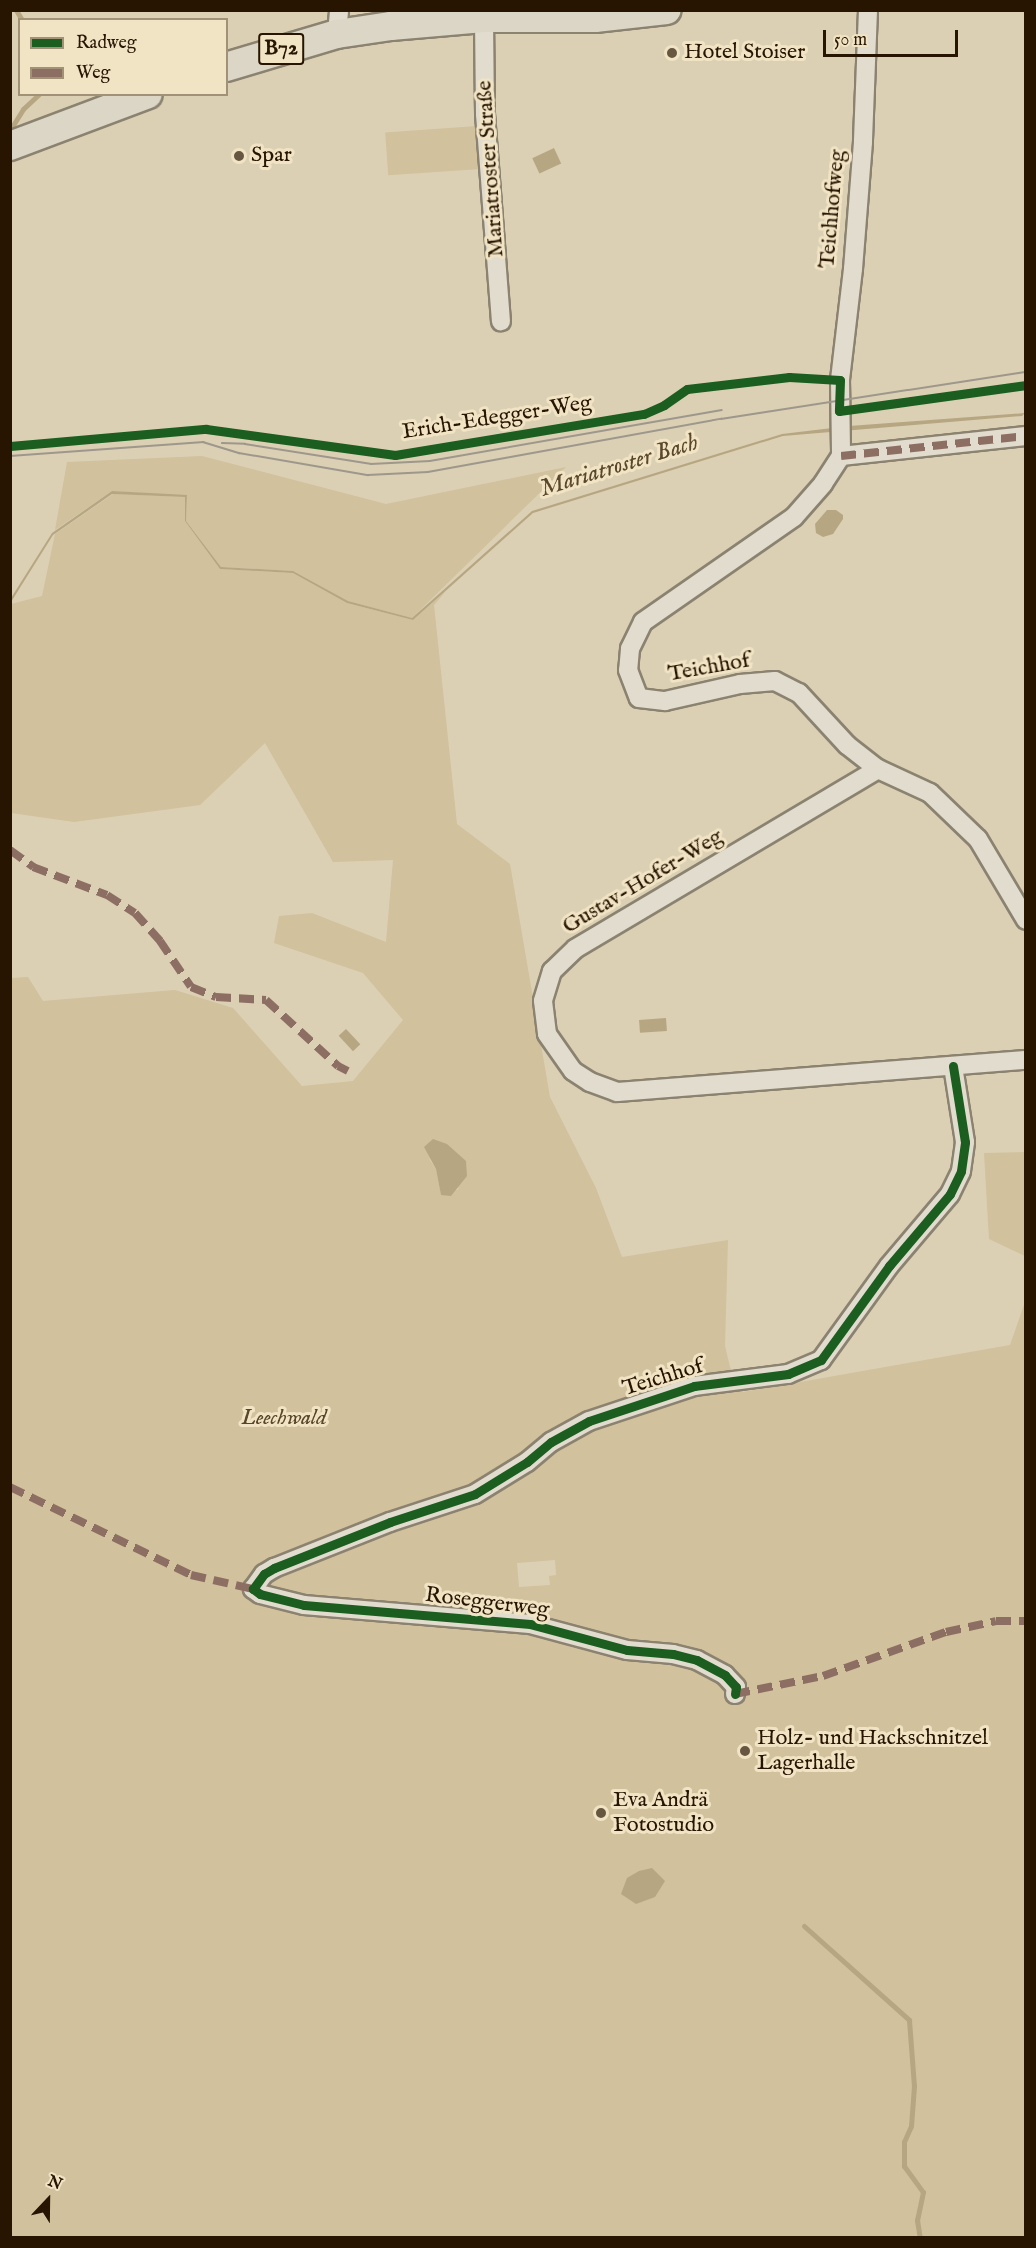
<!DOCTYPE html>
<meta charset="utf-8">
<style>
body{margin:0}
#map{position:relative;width:1036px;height:2248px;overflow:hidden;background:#dbd0b4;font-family:"IM FELL English",serif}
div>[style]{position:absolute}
.green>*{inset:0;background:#d1c19c;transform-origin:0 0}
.water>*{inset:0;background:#b7a682;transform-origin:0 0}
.stream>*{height:5px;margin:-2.5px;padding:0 2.5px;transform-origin:2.5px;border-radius:2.5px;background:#b7a682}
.roads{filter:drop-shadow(2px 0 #8b8270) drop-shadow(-2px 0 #8b8270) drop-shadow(0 2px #8b8270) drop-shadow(0 -2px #8b8270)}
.minor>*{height:18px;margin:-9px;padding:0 9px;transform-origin:9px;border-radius:9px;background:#e1dcce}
.primary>*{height:28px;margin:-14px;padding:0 14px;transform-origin:14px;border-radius:14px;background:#dcd6c7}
.tram>*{height:1.5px;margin:-0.75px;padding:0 0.75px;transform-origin:0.75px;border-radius:0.75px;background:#9e978b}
.quiet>*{height:8px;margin-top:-4px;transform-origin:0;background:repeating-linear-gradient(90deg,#8d6e63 0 15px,transparent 0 23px)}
.cycleway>*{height:9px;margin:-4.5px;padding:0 4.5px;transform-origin:4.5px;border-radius:4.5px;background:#1b5e20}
.dots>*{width:16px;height:16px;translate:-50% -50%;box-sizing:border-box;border:3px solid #f1e4c4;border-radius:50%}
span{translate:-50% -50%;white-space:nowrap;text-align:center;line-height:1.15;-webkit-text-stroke:6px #f1e4c4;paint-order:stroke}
.shield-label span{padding:2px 4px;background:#f1e4c4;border:2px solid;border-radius:4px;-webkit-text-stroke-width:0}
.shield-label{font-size:21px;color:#281501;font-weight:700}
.poi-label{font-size:22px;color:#281501}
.left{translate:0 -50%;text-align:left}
.street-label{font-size:22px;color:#281501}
.park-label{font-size:22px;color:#58452a;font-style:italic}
.water-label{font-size:24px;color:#5b482c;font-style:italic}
.frame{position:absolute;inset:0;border:12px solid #281501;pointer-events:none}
.legend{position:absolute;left:18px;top:18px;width:210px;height:78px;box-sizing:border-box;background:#f1e4c4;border:2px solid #a19176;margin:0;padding:8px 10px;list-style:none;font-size:18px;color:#281501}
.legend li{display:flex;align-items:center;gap:12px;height:30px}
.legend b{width:30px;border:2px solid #a19176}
.north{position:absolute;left:18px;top:2170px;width:60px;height:60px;-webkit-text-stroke:4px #f1e4c4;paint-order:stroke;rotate:22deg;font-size:16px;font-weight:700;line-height:24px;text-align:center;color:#281501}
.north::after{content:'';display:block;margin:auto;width:21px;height:27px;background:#281501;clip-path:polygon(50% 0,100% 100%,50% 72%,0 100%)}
.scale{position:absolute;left:823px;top:30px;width:135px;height:27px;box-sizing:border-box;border:3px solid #281501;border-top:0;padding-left:8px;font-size:18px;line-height:21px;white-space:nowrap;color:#281501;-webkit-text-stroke:4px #f1e4c4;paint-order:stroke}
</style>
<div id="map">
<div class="green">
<i style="left:477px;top:126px;width:43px;height:92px;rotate:86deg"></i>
<i style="clip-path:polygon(202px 456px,386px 504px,566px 467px,412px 618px,348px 601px,293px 571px,221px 567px,186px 521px,187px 496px,112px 491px,55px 530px,67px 462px)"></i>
<i style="clip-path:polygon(evenodd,113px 494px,186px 497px,185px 521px,220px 569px,293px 573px,347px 603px,413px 620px,446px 591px,434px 605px,457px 824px,510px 864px,550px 1097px,596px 1188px,622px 1257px,728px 1240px,725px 1346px,730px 1367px,743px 1392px,1010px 1345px,1025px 1302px,1025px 2237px,11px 2237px,11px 978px,28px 977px,43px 1001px,175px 990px,233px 1008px,302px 1086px,353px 1081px,403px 1020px,363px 973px,274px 943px,279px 916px,312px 913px,386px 942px,393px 860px,333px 862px,265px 743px,200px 805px,74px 822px,11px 813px,11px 604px,42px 596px,55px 534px,113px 494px,428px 1157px,459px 1189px,441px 1195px,436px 1169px,428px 1157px,113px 494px,555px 1560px,556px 1575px,549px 1576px,550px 1585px,519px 1587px,517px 1563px,555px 1560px)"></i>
<i style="clip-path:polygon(1025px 1152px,1026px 1152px,1025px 1256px,989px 1239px,984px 1153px)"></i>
</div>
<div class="water">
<i style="left:554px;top:148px;width:17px;height:24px;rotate:65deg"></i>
<i style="clip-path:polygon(1025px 413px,1022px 416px,783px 436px,533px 513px,413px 620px,347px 603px,293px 573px,220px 569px,185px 521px,185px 497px,112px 494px,53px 535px,11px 602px,11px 598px,52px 533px,112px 491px,187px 495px,186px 521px,221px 567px,293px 571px,348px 601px,412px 618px,532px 511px,782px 434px,849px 426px)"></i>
<i style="clip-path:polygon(827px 510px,836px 510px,843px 515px,843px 519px,833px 534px,823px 537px,816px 533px,815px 524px)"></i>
<i style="left:666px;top:1018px;width:13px;height:27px;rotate:86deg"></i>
<i style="left:346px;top:1029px;width:21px;height:10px;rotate:47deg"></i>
<i style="clip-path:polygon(433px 1139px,447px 1144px,466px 1161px,467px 1176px,451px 1196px,441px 1195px,436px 1169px,424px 1147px)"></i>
<i style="clip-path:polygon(652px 1868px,665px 1881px,655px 1897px,636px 1904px,621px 1894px,627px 1878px,639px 1871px)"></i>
</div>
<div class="stream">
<i style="left:16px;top:10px;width:12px;rotate:59deg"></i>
<i style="left:10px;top:130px;width:25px;rotate:-58deg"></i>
<i style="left:23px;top:109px;width:22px;rotate:-43deg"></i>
<i style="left:804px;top:1926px;width:141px;rotate:41.8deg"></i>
<i style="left:909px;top:2020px;width:66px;rotate:85.7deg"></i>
<i style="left:914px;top:2086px;width:40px;rotate:94.3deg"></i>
<i style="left:911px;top:2126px;width:17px;rotate:114deg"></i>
<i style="left:904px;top:2142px;width:24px;rotate:90deg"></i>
<i style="left:904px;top:2166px;width:32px;rotate:54deg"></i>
<i style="left:923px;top:2192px;width:29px;rotate:102deg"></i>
<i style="left:917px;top:2220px;width:18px;rotate:81deg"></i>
</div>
<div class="roads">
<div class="minor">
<i style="left:868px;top:10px;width:132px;rotate:92.2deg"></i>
<i style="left:863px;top:142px;width:127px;rotate:94.5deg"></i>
<i style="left:853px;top:269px;width:112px;rotate:96.7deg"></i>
<i style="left:840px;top:380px;width:76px;rotate:89.2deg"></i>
<i style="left:841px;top:456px;width:33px;rotate:123deg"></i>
<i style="left:823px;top:484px;width:44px;rotate:131.3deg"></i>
<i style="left:794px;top:517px;width:184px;rotate:145.2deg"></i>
<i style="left:643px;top:622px;width:30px;rotate:116deg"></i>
<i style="left:630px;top:649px;width:21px;rotate:95deg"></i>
<i style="left:628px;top:670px;width:30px;rotate:69deg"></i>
<i style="left:639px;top:698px;width:26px;rotate:7deg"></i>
<i style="left:665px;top:701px;width:77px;rotate:-12.8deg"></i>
<i style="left:740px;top:684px;width:35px;rotate:-5deg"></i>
<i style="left:775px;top:681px;width:27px;rotate:27deg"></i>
<i style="left:799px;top:693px;width:71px;rotate:47.3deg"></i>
<i style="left:847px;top:745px;width:39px;rotate:38deg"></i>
<i style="left:878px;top:769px;width:57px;rotate:24.8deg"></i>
<i style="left:930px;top:793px;width:66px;rotate:43.8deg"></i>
<i style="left:978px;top:839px;width:94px;rotate:59.3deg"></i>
<i style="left:484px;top:18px;width:96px;rotate:89.4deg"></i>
<i style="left:485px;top:114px;width:208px;rotate:85.6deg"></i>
<i style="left:337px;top:34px;width:24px;rotate:-85deg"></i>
<i style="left:841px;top:456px;width:186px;rotate:-6.2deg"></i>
<i style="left:878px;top:769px;width:352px;rotate:149.3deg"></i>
<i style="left:575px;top:949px;width:32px;rotate:136deg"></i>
<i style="left:552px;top:971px;width:31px;rotate:107deg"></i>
<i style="left:543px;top:1001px;width:33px;rotate:83deg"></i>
<i style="left:547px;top:1034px;width:45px;rotate:54.9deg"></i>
<i style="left:573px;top:1071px;width:20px;rotate:33deg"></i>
<i style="left:590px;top:1082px;width:29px;rotate:20deg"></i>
<i style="left:617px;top:1092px;width:410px;rotate:-4.5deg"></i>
<i style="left:735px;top:1694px;width:7px;rotate:-82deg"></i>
<i style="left:736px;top:1687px;width:16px;rotate:-133deg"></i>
<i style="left:725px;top:1675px;width:32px;rotate:-152deg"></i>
<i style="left:697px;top:1660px;width:25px;rotate:-166deg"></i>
<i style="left:673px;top:1654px;width:46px;rotate:-175deg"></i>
<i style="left:627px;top:1650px;width:100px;rotate:-165deg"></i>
<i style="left:530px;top:1624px;width:227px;rotate:-175.2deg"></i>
<i style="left:304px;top:1605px;width:45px;rotate:-166deg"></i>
<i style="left:260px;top:1594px;width:9px;rotate:-144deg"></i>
<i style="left:253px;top:1589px;width:19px;rotate:-54deg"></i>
<i style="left:264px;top:1574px;width:12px;rotate:-31deg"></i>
<i style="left:274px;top:1568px;width:125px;rotate:-21.6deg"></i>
<i style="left:390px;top:1522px;width:89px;rotate:-18.2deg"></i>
<i style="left:475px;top:1494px;width:61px;rotate:-31.6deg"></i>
<i style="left:527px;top:1462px;width:31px;rotate:-40deg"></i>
<i style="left:551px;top:1442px;width:43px;rotate:-28.9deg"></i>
<i style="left:589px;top:1421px;width:111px;rotate:-18.4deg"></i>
<i style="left:694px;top:1386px;width:95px;rotate:-7.3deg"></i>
<i style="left:788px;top:1374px;width:36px;rotate:-23deg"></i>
<i style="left:821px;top:1360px;width:116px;rotate:-54.1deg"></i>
<i style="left:889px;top:1266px;width:94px;rotate:-49.7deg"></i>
<i style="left:950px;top:1194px;width:25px;rotate:-64deg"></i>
<i style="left:961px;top:1171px;width:29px;rotate:-82deg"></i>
<i style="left:965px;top:1142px;width:77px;rotate:-99deg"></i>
</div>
<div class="primary">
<i style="left:226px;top:67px;width:116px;rotate:-16.6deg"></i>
<i style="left:337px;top:34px;width:55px;rotate:-8.4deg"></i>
<i style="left:391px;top:26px;width:93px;rotate:-4.9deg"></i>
<i style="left:484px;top:18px;width:111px"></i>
<i style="left:595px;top:18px;width:72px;rotate:-6.3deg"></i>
<i style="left:10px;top:146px;width:147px;rotate:-20.6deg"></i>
</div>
</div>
<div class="tram">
<i style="left:222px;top:443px;width:23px;rotate:2deg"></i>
<i style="left:245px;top:444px;width:128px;rotate:9deg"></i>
<i style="left:371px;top:464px;width:59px;rotate:-2.9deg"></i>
<i style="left:430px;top:461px;width:296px;rotate:-9.9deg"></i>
<i style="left:10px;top:456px;width:194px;rotate:-4.1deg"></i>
<i style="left:203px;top:442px;width:38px;rotate:17deg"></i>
<i style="left:239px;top:453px;width:131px;rotate:9.7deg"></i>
<i style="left:368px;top:475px;width:60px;rotate:-2.9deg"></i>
<i style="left:428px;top:472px;width:298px;rotate:-10.3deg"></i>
<i style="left:721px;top:419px;width:309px;rotate:-8.8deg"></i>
</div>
<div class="quiet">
<i style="left:841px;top:456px;width:186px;rotate:-6.2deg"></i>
<i style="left:10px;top:850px;width:29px;rotate:36deg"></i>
<i style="left:33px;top:867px;width:79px;rotate:20.7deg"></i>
<i style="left:107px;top:895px;width:33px;rotate:33deg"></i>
<i style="left:135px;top:913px;width:38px;rotate:48deg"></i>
<i style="left:160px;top:941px;width:55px;rotate:56deg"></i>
<i style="left:191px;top:987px;width:27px;rotate:22deg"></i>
<i style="left:216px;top:997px;width:50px;rotate:3.4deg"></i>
<i style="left:266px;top:1000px;width:98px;rotate:42.5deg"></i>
<i style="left:338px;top:1066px;width:11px;rotate:27deg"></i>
<i style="left:10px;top:1487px;width:201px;rotate:25.9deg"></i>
<i style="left:191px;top:1575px;width:64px;rotate:12.7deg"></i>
<i style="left:735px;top:1694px;width:90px;rotate:-11.6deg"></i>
<i style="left:823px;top:1676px;width:131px;rotate:-19.7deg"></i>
<i style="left:946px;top:1632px;width:51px;rotate:-12.4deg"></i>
<i style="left:996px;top:1621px;width:30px"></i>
</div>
<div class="cycleway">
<i style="left:10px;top:446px;width:197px;rotate:-5deg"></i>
<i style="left:206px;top:429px;width:191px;rotate:7.8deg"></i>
<i style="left:395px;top:455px;width:252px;rotate:-9.4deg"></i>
<i style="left:644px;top:414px;width:22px;rotate:-24deg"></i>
<i style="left:664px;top:405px;width:28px;rotate:-35deg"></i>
<i style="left:687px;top:389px;width:103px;rotate:-6.7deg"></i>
<i style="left:789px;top:377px;width:51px;rotate:3.4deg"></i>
<i style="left:840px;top:380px;width:31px;rotate:92deg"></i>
<i style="left:839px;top:411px;width:189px;rotate:-7.9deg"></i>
<i style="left:735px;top:1694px;width:7px;rotate:-82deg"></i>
<i style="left:736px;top:1687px;width:16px;rotate:-133deg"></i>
<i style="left:725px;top:1675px;width:32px;rotate:-152deg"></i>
<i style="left:697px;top:1660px;width:25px;rotate:-166deg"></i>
<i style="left:673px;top:1654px;width:46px;rotate:-175deg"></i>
<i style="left:627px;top:1650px;width:100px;rotate:-165deg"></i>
<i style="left:530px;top:1624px;width:227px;rotate:-175.2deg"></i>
<i style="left:304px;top:1605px;width:45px;rotate:-166deg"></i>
<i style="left:260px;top:1594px;width:9px;rotate:-144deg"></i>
<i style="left:253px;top:1589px;width:19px;rotate:-54deg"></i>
<i style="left:264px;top:1574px;width:12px;rotate:-31deg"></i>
<i style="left:274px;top:1568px;width:125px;rotate:-21.6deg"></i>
<i style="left:390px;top:1522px;width:89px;rotate:-18.2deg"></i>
<i style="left:475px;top:1494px;width:61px;rotate:-31.6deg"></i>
<i style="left:527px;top:1462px;width:31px;rotate:-40deg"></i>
<i style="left:551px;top:1442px;width:43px;rotate:-28.9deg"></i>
<i style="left:589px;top:1421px;width:111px;rotate:-18.4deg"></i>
<i style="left:694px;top:1386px;width:95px;rotate:-7.3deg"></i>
<i style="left:788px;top:1374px;width:36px;rotate:-23deg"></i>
<i style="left:821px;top:1360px;width:116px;rotate:-54.1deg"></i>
<i style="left:889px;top:1266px;width:94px;rotate:-49.7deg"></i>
<i style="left:950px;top:1194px;width:25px;rotate:-64deg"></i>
<i style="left:961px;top:1171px;width:29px;rotate:-82deg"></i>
<i style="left:965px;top:1142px;width:77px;rotate:-99deg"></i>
</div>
<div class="dots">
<i style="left:672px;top:53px;background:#675640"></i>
<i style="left:239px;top:156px;background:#675640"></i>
<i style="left:745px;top:1751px;background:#675640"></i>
<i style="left:601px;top:1813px;background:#675640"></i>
</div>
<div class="shield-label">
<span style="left:281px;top:49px">B72</span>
</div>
<div class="poi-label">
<span class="left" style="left:684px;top:53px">Hotel Stoiser</span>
<span class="left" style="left:251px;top:156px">Spar</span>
<span class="left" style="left:757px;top:1751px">Holz- und Hackschnitzel<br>Lagerhalle</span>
<span class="left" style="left:613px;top:1813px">Eva Andrä<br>Fotostudio</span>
</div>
<div class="street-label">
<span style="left:491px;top:169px;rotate:-94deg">Mariatroster Straße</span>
<span style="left:833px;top:209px;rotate:-85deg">Teichhofweg</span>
<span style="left:497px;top:418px;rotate:-9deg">Erich-Edegger-Weg</span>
<span style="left:709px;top:668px;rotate:-10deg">Teichhof</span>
<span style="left:643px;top:882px;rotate:-31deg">Gustav-Hofer-Weg</span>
<span style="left:663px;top:1378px;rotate:-17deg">Teichhof</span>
<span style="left:487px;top:1603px;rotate:7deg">Roseggerweg</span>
</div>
<div class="park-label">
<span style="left:284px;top:1419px">Leechwald</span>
</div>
<div class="water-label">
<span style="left:619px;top:466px;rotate:-17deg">Mariatroster Bach</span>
</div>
<div class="frame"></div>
<ul class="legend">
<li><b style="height:8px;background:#1b5e20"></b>Radweg</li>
<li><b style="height:8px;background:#8d6e63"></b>Weg</li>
</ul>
<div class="north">N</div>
<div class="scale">50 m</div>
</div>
